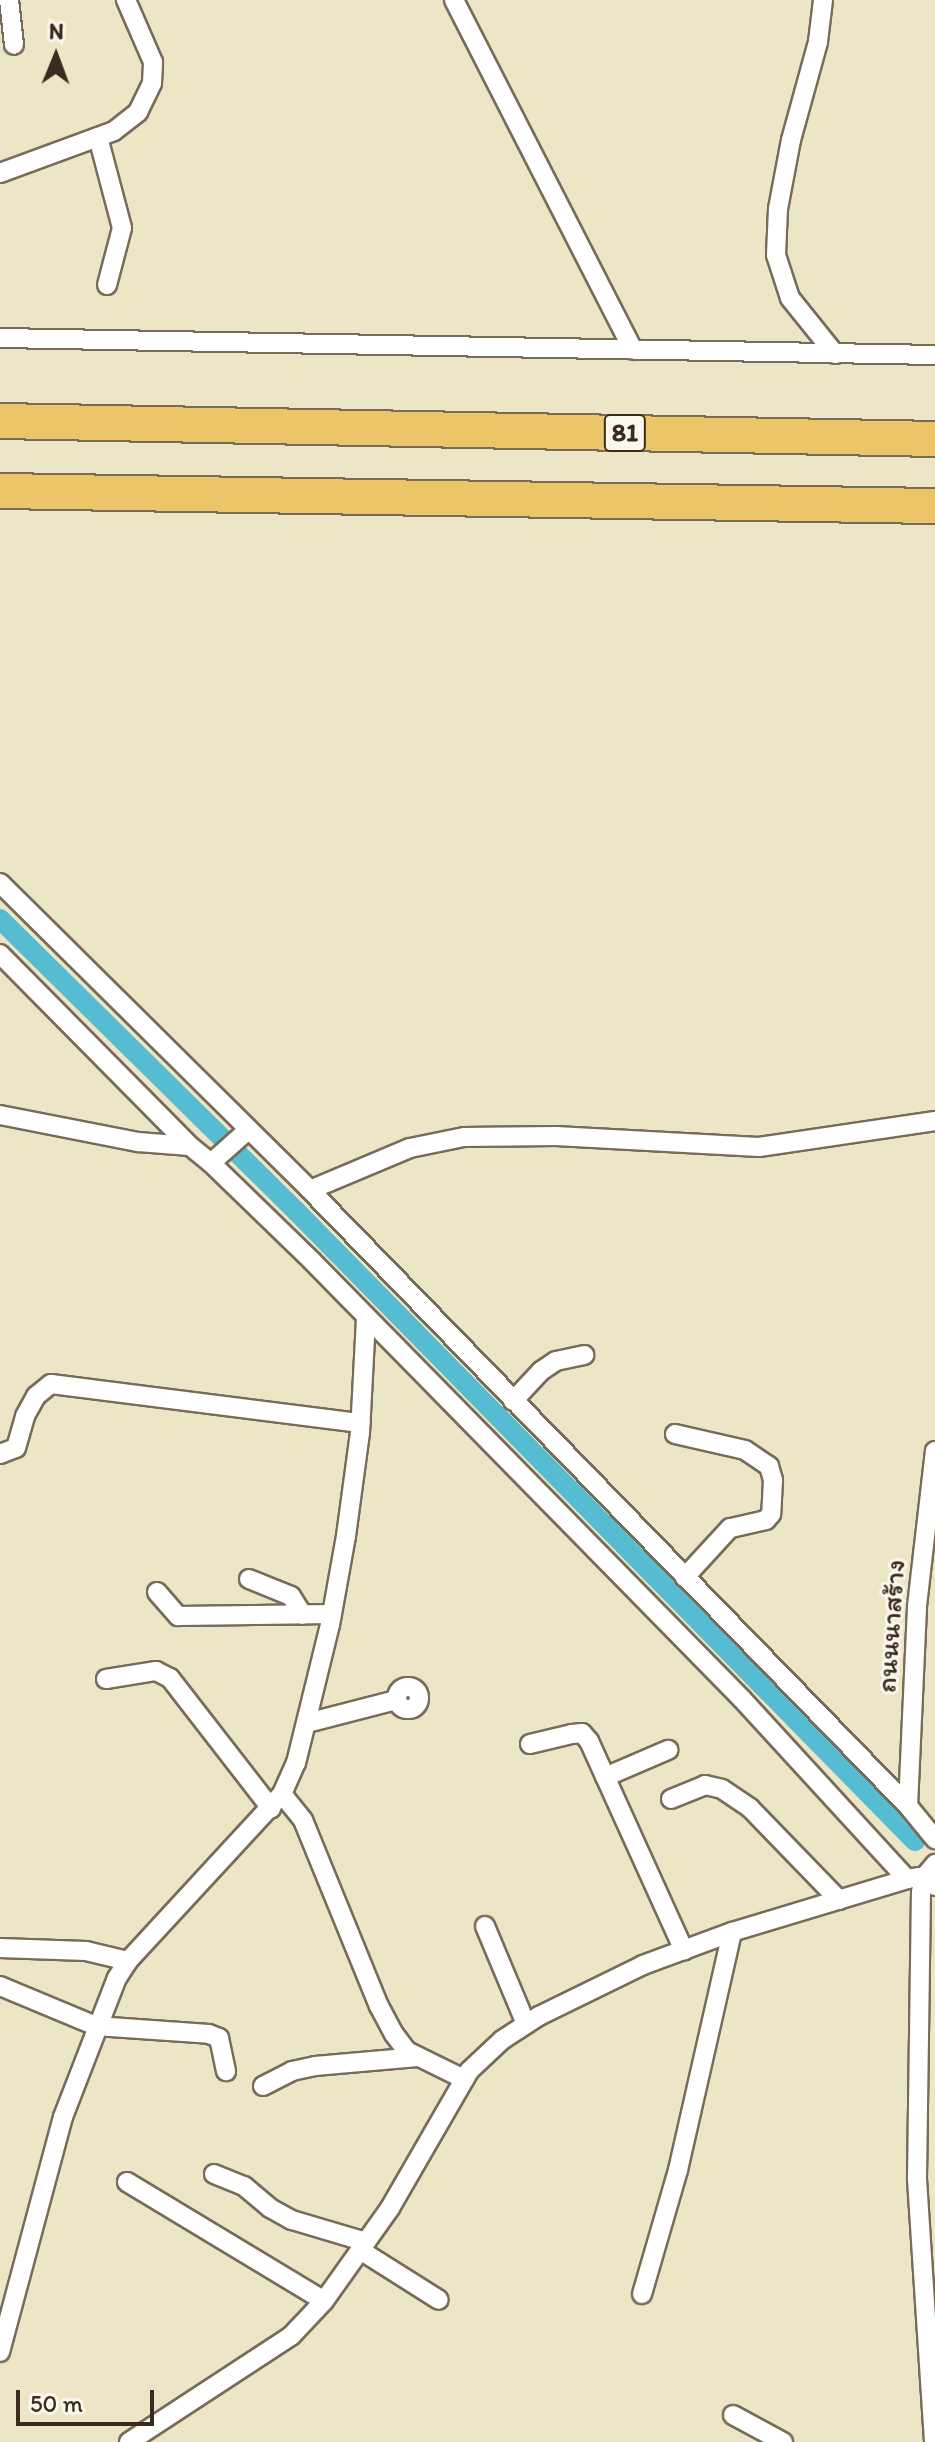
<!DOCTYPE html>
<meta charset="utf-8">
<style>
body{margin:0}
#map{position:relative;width:935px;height:2442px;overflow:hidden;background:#ece5c6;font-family:Itim,"Playpen Sans Thai",sans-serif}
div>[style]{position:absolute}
.canal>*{height:20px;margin:-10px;padding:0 10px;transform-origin:10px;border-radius:10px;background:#55bcd2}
.roads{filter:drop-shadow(2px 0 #796b59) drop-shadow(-2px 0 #796b59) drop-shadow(0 2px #796b59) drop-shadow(0 -2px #796b59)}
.minor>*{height:18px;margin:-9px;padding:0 9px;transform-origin:9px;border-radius:9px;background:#fff}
.minor>.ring{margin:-9px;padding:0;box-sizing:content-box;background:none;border:18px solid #fff;border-radius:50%}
.motorway>*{height:34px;margin:-17px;padding:0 17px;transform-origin:17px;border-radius:17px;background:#ecc569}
span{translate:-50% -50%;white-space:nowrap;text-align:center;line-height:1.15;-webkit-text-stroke:6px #fbf7ec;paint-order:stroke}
.shield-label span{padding:2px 6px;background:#fbf7ec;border:2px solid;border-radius:6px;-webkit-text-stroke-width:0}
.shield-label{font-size:26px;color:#3b2a1e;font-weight:700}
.street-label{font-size:28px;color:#3b2a1e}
.north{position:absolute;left:16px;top:16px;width:80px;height:80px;-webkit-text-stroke:6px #fbf7ec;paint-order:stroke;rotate:1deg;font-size:22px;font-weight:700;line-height:32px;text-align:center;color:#3b2a1e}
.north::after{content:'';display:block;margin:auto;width:28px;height:36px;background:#3b2a1e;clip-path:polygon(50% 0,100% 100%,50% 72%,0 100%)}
.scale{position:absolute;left:16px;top:2390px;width:138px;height:36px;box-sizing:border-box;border:4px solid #3b2a1e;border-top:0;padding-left:10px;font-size:24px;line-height:28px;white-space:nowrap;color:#3b2a1e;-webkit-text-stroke:6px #fbf7ec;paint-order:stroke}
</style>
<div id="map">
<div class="canal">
<i style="left:0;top:919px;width:417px;rotate:44.6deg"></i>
<i style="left:297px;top:1212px;width:882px;rotate:45.51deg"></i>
</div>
<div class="roads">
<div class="minor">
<i style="left:9px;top:0;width:45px;rotate:83.7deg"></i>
<i style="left:454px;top:0;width:393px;rotate:62.9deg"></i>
<i style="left:823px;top:0;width:42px;rotate:96.8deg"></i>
<i style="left:818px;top:42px;width:102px;rotate:105.4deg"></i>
<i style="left:791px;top:140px;width:70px;rotate:100.7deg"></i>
<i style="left:778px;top:209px;width:46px;rotate:92.5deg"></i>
<i style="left:776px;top:255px;width:45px;rotate:72deg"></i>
<i style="left:790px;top:298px;width:72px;rotate:51.2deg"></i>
<i style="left:98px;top:137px;width:94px;rotate:75.2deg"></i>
<i style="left:122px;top:228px;width:59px;rotate:104.7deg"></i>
<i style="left:0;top:173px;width:121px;rotate:-20.2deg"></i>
<i style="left:114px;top:131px;width:31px;rotate:-38deg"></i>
<i style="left:138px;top:112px;width:32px;rotate:-64deg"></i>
<i style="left:152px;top:83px;width:21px;rotate:-87deg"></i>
<i style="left:153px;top:62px;width:68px;rotate:-113.5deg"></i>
<i style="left:0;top:338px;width:935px;rotate:1.04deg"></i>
<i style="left:0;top:883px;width:436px;rotate:44.7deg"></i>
<i style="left:310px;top:1190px;width:859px;rotate:45.85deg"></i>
<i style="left:908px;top:1806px;width:43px;rotate:50.7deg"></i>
<i style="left:0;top:954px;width:270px;rotate:45.3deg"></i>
<i style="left:0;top:1115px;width:141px;rotate:11.1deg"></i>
<i style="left:138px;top:1142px;width:52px;rotate:4.4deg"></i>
<i style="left:190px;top:1146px;width:27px;rotate:39deg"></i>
<i style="left:211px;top:1163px;width:141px;rotate:44.1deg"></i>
<i style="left:312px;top:1261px;width:614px;rotate:45.53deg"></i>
<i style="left:742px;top:1699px;width:244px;rotate:47.5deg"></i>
<i style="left:211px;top:1163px;width:50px;rotate:-41.7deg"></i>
<i style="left:310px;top:1190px;width:108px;rotate:-22.8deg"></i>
<i style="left:410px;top:1148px;width:55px;rotate:-11.5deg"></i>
<i style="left:464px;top:1137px;width:92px;rotate:-0.6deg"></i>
<i style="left:556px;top:1136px;width:203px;rotate:3.1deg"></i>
<i style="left:759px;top:1147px;width:178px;rotate:-8.4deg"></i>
<i style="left:513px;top:1401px;width:41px;rotate:-47deg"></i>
<i style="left:541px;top:1371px;width:18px;rotate:-34deg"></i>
<i style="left:556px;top:1361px;width:29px;rotate:-12deg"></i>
<i style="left:675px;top:1434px;width:72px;rotate:12.9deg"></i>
<i style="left:745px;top:1450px;width:29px;rotate:34deg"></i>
<i style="left:769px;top:1466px;width:15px;rotate:74deg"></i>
<i style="left:773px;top:1480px;width:34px;rotate:93deg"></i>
<i style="left:771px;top:1514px;width:8px;rotate:130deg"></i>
<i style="left:766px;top:1520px;width:37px;rotate:167deg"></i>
<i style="left:730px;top:1528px;width:67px;rotate:132.6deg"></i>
<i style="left:0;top:1454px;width:17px;rotate:-21deg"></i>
<i style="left:16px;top:1448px;width:33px;rotate:-74deg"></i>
<i style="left:25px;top:1416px;width:23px;rotate:-61deg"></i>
<i style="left:36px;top:1396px;width:19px;rotate:-39deg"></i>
<i style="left:51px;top:1384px;width:312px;rotate:7.2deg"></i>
<i style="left:249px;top:1579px;width:45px;rotate:22deg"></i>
<i style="left:291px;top:1596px;width:22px;rotate:58deg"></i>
<i style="left:157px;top:1592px;width:32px;rotate:49deg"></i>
<i style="left:178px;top:1616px;width:154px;rotate:-0.7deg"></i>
<i style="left:106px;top:1679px;width:51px;rotate:-9.1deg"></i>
<i style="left:156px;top:1671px;width:16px;rotate:27deg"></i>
<i style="left:170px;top:1678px;width:165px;rotate:52.2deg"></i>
<i class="ring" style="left:397px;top:1687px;width:4px;height:4px"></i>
<i style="left:307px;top:1723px;width:92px;rotate:-14.5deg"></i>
<i style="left:530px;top:1744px;width:43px;rotate:-13.4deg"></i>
<i style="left:572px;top:1734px;width:10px;rotate:-6deg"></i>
<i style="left:582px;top:1733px;width:11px;rotate:49deg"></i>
<i style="left:589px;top:1741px;width:230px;rotate:65.6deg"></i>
<i style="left:605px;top:1777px;width:69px;rotate:-23.2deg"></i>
<i style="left:282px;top:1794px;width:33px;rotate:51deg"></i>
<i style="left:303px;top:1820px;width:201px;rotate:67.8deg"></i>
<i style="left:379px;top:2006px;width:32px;rotate:62deg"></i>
<i style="left:394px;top:2034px;width:21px;rotate:53deg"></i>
<i style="left:407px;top:2051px;width:64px;rotate:26.2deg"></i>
<i style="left:671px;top:1799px;width:37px;rotate:-22deg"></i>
<i style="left:705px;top:1785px;width:17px;rotate:13deg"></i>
<i style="left:722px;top:1789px;width:34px;rotate:34deg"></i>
<i style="left:750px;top:1808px;width:128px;rotate:45.9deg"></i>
<i style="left:908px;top:1806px;width:200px;rotate:-87.4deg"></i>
<i style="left:917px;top:1606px;width:156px;rotate:-83.4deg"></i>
<i style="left:485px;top:1926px;width:106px;rotate:67.3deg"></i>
<i style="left:0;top:1948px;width:86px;rotate:2deg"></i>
<i style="left:86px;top:1951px;width:43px;rotate:13.4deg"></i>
<i style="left:0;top:1986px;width:104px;rotate:22.6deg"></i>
<i style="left:96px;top:2026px;width:113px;rotate:4deg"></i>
<i style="left:209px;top:2034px;width:11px;rotate:22deg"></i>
<i style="left:219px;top:2038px;width:34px;rotate:78deg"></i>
<i style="left:263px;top:2086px;width:33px;rotate:-27deg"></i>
<i style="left:292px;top:2071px;width:24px;rotate:-12deg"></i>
<i style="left:315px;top:2066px;width:103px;rotate:-5deg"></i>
<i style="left:214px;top:2174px;width:32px;rotate:22deg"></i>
<i style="left:244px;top:2186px;width:34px;rotate:40deg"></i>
<i style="left:270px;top:2208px;width:25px;rotate:29deg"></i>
<i style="left:292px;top:2220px;width:77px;rotate:16.6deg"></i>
<i style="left:127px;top:2182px;width:230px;rotate:31.1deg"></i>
<i style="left:360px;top:2250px;width:93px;rotate:32.3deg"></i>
<i style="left:642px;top:2294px;width:129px;rotate:-73.8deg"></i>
<i style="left:678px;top:2170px;width:244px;rotate:-77.2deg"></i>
<i style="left:0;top:2352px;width:243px;rotate:-75deg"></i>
<i style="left:63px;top:2117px;width:149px;rotate:-68.8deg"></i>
<i style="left:117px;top:1978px;width:20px;rotate:-57deg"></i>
<i style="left:128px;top:1961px;width:227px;rotate:-47.3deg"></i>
<i style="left:282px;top:1794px;width:34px;rotate:-66deg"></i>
<i style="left:296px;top:1763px;width:142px;rotate:-76.2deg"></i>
<i style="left:330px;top:1625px;width:90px;rotate:-79.8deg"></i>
<i style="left:346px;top:1536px;width:104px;rotate:-82.3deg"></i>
<i style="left:360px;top:1433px;width:115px;rotate:-87deg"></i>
<i style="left:733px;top:2415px;width:57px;rotate:28.4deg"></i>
<i style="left:129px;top:2442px;width:194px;rotate:-33.2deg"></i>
<i style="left:291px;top:2336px;width:48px;rotate:-46.7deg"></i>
<i style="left:324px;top:2301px;width:114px;rotate:-54.6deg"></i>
<i style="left:390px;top:2208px;width:158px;rotate:-60deg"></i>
<i style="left:469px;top:2071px;width:45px;rotate:-43.2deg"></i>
<i style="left:502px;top:2040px;width:44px;rotate:-33deg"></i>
<i style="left:539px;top:2016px;width:116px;rotate:-26.1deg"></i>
<i style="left:643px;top:1965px;width:95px;rotate:-20.3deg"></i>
<i style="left:732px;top:1932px;width:183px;rotate:-16.8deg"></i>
<i style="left:907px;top:1879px;width:18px;rotate:-9deg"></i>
<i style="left:925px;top:1876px;width:14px;rotate:45deg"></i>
<i style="left:934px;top:2442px;width:265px;rotate:-93.7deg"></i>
<i style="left:917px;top:2178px;width:286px;rotate:-89.2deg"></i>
<i style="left:921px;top:1892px;width:16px;rotate:-76deg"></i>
<i style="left:925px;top:1876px;width:16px;rotate:-50deg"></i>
</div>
<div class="motorway">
<i style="left:0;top:421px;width:935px;rotate:1.1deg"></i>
<i style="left:0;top:491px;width:935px;rotate:0.92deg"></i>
</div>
</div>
<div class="shield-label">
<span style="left:625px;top:433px">81</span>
</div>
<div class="street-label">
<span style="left:890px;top:1626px;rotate:-86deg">ถนนนาสร้าง</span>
</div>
<div class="north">N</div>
<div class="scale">50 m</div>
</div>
